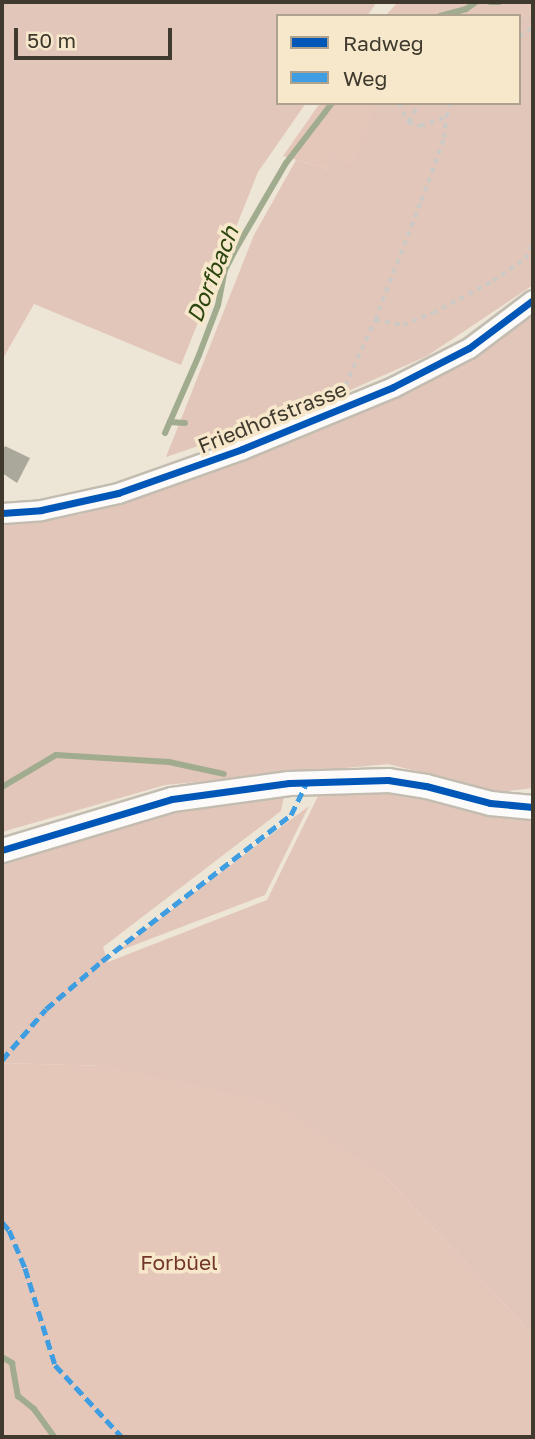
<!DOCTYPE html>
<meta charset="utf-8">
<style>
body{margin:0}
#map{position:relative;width:535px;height:1439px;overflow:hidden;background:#ede5d6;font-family:"Golos Text",sans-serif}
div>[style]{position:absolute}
.green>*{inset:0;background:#e2c6b9}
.forest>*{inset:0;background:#e5c7ba}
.stream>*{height:6px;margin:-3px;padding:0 3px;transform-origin:3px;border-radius:3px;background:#a1ac8f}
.building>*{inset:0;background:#aaa79b}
.path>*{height:3.5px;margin-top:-1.75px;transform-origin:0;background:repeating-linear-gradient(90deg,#cdcac5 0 5px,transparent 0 10px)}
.roads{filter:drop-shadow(2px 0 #c3bdb1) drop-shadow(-2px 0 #c3bdb1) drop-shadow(0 2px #c3bdb1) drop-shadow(0 -2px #c3bdb1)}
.minor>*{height:19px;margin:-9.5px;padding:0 9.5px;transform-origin:9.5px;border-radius:9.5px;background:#fcfbf9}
.tertiary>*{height:23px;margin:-11.5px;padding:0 11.5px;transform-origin:11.5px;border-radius:11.5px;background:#fcfbf9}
.quiet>*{height:5px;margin-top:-2.5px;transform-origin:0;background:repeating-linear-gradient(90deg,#3f9ee1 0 10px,transparent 0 15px)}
.cycleway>*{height:7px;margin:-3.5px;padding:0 3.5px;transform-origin:3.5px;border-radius:3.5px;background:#0057b8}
span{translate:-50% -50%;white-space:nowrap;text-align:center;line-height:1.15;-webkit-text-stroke:7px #f7e8cc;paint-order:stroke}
.street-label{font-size:21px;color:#3f392e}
.park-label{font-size:21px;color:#73372a}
.water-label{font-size:23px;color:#2c460e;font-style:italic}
.frame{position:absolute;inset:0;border:4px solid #3f392e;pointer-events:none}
.legend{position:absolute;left:276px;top:14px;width:245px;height:91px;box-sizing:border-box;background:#f7e8cc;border:2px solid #ada28d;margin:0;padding:9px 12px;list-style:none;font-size:21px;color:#3f392e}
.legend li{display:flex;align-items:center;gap:14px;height:35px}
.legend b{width:35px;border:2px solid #ada28d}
.scale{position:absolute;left:14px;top:28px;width:158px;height:32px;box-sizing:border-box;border:4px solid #3f392e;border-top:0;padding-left:9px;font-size:21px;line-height:24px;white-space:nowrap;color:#3f392e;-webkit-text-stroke:5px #f7e8cc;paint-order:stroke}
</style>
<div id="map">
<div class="green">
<i style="clip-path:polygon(2px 2px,377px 2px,367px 16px,278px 16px,278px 103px,306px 103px,258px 172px,181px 365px,34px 304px,2px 360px)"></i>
<i style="clip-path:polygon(533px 14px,533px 285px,427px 356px,312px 407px,166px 457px,254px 235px,296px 160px,327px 169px,331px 156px,377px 103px,519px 103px,519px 20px)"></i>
<i style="clip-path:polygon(533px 316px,533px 788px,499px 792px,388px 764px,165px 785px,2px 832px,2px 519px,79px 515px,396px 394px)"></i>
<i style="clip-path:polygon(389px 789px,514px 820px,533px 817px,533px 1335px,382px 1173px,108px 1066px,2px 1063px,2px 864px,169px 809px,285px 792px,281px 811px,103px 947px,108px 962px,267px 900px,321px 790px)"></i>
<i style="clip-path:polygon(309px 806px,265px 895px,116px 952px)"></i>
</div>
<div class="forest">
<i style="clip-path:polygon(398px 2px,533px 2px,533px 14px,519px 20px,519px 16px,385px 16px)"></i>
<i style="clip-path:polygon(320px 103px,377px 103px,353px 165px,332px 156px,327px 169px,283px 156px)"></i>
<i style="clip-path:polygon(2px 1063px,108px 1066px,271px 1102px,382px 1173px,533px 1335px,533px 1437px,2px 1437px)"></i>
</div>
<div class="stream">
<i style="left:490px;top:2px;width:9px"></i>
<i style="left:440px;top:16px;width:27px;rotate:-15deg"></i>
<i style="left:466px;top:9px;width:12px;rotate:-35deg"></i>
<i style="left:170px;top:422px;width:15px;rotate:4deg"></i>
<i style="left:165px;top:433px;width:85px;rotate:-66.4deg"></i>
<i style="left:199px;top:355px;width:53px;rotate:-69.2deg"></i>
<i style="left:218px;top:305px;width:36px;rotate:-79deg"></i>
<i style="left:225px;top:270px;width:20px;rotate:-63deg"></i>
<i style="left:234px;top:252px;width:103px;rotate:-59.7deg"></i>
<i style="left:286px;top:163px;width:76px;rotate:-52.5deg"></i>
<i style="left:2px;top:787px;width:63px;rotate:-30.7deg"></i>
<i style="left:56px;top:755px;width:113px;rotate:3.5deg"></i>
<i style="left:169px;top:762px;width:56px;rotate:12.3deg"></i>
<i style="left:2px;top:1357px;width:12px;rotate:31deg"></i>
<i style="left:12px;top:1363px;width:34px;rotate:80deg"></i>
<i style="left:18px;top:1396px;width:21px;rotate:39deg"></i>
<i style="left:34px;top:1409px;width:34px;rotate:54deg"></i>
</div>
<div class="building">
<i style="clip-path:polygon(5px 446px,30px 458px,17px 483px,2px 473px,2px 452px)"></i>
</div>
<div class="path">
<i style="left:519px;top:37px;width:17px;rotate:-36deg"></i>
<i style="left:399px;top:103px;width:21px;rotate:65deg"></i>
<i style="left:408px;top:122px;width:13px;rotate:18deg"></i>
<i style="left:420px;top:126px;width:28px;rotate:-19deg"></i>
<i style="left:446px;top:117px;width:15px;rotate:-70deg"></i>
<i style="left:408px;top:122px;width:22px;rotate:-58deg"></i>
<i style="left:375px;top:320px;width:28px;rotate:10deg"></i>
<i style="left:403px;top:325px;width:32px;rotate:-22deg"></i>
<i style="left:433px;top:313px;width:68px;rotate:-28.1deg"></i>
<i style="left:493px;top:281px;width:39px;rotate:-35deg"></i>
<i style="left:525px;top:259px;width:18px;rotate:-63deg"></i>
<i style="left:345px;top:386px;width:72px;rotate:-65.6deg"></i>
<i style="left:375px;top:320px;width:128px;rotate:-68.9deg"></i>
<i style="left:421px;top:201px;width:67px;rotate:-69.9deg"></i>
<i style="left:444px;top:138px;width:21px;rotate:-85deg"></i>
</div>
<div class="roads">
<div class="minor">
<i style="left:2px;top:513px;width:39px;rotate:-4deg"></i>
<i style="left:41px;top:510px;width:79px;rotate:-12.4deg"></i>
<i style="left:118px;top:493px;width:132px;rotate:-19.5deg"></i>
<i style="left:242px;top:449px;width:163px;rotate:-22.3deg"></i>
<i style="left:393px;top:387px;width:85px;rotate:-27.2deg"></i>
<i style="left:469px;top:348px;width:80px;rotate:-36.9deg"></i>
</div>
<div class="tertiary">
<i style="left:2px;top:850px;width:177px;rotate:-16.7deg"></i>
<i style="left:172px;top:799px;width:118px;rotate:-7.8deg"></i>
<i style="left:289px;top:783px;width:99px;rotate:-1.7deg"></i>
<i style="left:388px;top:780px;width:38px;rotate:9deg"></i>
<i style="left:426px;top:786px;width:66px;rotate:14.9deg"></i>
<i style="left:490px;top:803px;width:43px;rotate:5.3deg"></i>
</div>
</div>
<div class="quiet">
<i style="left:2px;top:1060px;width:67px;rotate:-49.2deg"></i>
<i style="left:46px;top:1009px;width:74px;rotate:-40.6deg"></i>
<i style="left:102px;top:961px;width:239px;rotate:-37.7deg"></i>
<i style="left:291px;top:815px;width:37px;rotate:-64deg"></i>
<i style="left:2px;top:1222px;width:11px;rotate:49deg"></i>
<i style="left:9px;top:1230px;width:41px;rotate:67.2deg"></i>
<i style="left:25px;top:1268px;width:102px;rotate:72.8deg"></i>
<i style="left:55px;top:1365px;width:98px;rotate:47.1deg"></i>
</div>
<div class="cycleway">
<i style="left:2px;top:513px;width:39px;rotate:-4deg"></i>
<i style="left:41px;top:510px;width:79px;rotate:-12.4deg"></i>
<i style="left:118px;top:493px;width:132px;rotate:-19.5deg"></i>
<i style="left:242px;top:449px;width:163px;rotate:-22.3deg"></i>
<i style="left:393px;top:387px;width:85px;rotate:-27.2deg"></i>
<i style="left:469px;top:348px;width:80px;rotate:-36.9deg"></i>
<i style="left:2px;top:850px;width:177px;rotate:-16.7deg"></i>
<i style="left:172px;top:799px;width:118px;rotate:-7.8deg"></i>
<i style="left:289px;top:783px;width:99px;rotate:-1.7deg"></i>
<i style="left:388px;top:780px;width:38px;rotate:9deg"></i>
<i style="left:426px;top:786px;width:66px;rotate:14.9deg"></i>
<i style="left:490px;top:803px;width:43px;rotate:5.3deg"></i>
</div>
<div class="street-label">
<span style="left:272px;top:417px;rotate:-22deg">Friedhofstrasse</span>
</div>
<div class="park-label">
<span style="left:179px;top:1262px">Forbüel</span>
</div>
<div class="water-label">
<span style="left:212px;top:274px;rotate:-68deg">Dorfbach</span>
</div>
<div class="frame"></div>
<ul class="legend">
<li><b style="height:9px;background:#0057b8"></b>Radweg</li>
<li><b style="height:9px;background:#3f9ee1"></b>Weg</li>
</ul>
<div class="scale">50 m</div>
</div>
